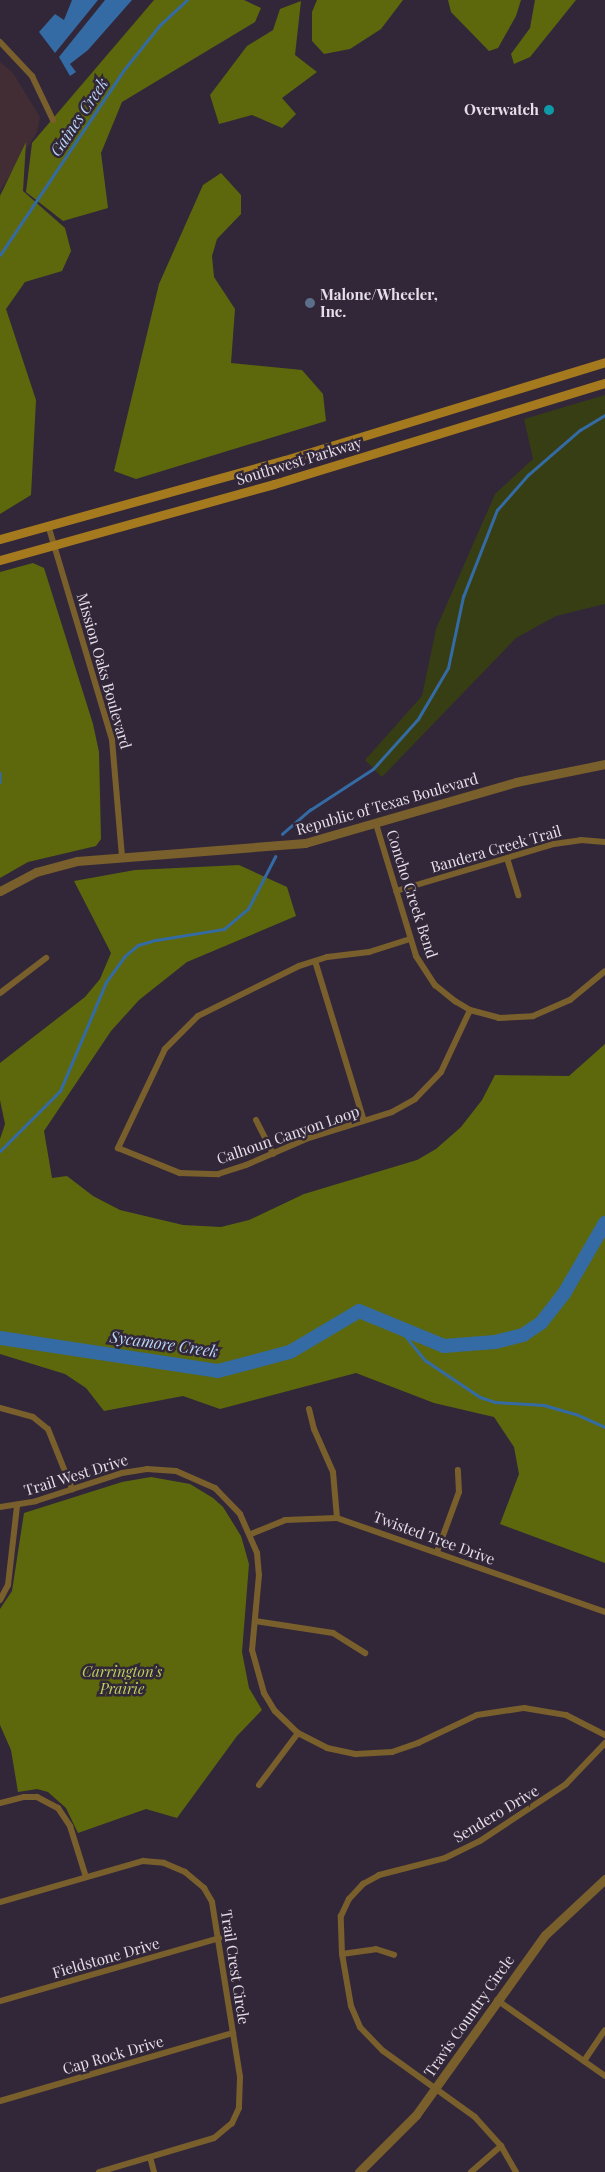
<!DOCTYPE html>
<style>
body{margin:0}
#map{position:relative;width:605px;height:2172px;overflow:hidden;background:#322738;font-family:"Playfair Display",serif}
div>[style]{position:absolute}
.industrial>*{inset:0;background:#412d33}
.green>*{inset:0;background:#373e13}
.forest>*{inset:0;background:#5d680c}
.water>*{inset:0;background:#346ba5}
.stream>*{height:2.5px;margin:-1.25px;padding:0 1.25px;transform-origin:1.25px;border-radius:1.25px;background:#346ba5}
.river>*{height:14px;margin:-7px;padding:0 7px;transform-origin:7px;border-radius:7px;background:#346ba5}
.minor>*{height:6px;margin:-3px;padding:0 3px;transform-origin:3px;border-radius:3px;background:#795f2c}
.tertiary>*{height:9px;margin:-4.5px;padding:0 4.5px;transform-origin:4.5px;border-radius:4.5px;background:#795f2c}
.secondary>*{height:9px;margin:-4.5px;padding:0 4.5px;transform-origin:4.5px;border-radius:4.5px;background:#a57a1e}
.dots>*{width:14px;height:14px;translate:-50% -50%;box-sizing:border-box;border:2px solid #322738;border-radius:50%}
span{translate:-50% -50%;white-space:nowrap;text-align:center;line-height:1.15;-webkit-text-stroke:5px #322738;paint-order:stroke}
.poi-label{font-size:15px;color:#e6dfea;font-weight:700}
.right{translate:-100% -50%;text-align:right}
.left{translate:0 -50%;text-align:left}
.street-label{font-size:15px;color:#e6dfea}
.park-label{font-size:15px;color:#bbce5e;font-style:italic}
.water-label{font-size:16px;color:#b7d4f5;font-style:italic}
</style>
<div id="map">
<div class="industrial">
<i style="clip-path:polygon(0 62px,13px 73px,40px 117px,37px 132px,0 191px)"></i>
</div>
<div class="green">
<i style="clip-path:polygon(605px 395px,605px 604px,556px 616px,516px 638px,382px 777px,365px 760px,422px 696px,436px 629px,495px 494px,533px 459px,524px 419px)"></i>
</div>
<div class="forest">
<i style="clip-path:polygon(154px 0,244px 0,261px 8px,255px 22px,122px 102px,101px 153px,108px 208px,63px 221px,26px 192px,32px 143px)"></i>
<i style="clip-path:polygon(317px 0,403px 0,381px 29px,350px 49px,324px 54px,312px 41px,312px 12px)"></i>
<i style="clip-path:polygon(448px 0,521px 0,516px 16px,498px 48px,489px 51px,451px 12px)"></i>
<i style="clip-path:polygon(535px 0,576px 0,530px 57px,514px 64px,511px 54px,530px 28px)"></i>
<i style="clip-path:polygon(301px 1px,295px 55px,317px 72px,282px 98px,296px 114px,282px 128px,252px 115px,219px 124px,210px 95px,247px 46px,273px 30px,280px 9px)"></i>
<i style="clip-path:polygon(26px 142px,23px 191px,65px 228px,71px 251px,62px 271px,25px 282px,6px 309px,36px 400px,31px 495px,0 514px,0 196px)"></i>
<i style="clip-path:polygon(221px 173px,241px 195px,241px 214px,217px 239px,212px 256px,214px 277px,235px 309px,231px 363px,302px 370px,323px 394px,326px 421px,136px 479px,114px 471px,159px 284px,203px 185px)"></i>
<i style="clip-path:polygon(33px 563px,44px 568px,93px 724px,99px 752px,101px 839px,96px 846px,28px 862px,0 878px,0 572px)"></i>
<i style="clip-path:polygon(239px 865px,287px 887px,296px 916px,187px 962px,139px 1000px,111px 1031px,44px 1131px,52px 1178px,67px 1176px,93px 1196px,120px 1210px,183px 1225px,221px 1227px,249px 1220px,304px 1194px,417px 1160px,436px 1149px,461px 1127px,482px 1100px,495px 1075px,569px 1076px,605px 1044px,605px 1563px,500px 1524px,519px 1474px,514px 1447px,494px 1417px,434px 1403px,356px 1373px,220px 1409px,183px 1396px,104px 1411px,86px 1388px,65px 1374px,0 1354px,0 1139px,5px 1124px,0 1100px,0 1063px,85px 997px,100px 979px,111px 953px,74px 881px,135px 870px)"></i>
<i style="clip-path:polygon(151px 1477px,190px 1484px,213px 1498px,223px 1507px,241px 1536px,249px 1564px,242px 1652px,249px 1688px,262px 1710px,237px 1736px,177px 1818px,146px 1809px,78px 1833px,66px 1808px,48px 1792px,37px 1789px,18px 1792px,11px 1750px,0 1725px,0 1609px,12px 1591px,24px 1513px,122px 1482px)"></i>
</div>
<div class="water">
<i style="clip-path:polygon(72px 0,98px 0,55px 53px,39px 32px,55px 14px,64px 20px)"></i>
<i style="clip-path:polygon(105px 0,132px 0,88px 50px,70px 64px,76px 72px,70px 76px,59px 57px)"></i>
</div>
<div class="stream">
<i style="left:0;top:255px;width:221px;rotate:-56.2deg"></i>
<i style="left:123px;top:71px;width:58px;rotate:-51.3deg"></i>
<i style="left:159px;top:26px;width:38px;rotate:-43deg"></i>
<i style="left:0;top:773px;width:9px;rotate:90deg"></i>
<i style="left:282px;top:834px;width:37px;rotate:-41deg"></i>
<i style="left:310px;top:810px;width:75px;rotate:-33.1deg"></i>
<i style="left:373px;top:769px;width:67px;rotate:-48deg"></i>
<i style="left:418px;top:719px;width:59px;rotate:-59.5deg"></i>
<i style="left:448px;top:668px;width:73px;rotate:-78.1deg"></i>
<i style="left:463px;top:597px;width:93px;rotate:-68.7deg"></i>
<i style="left:497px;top:510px;width:47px;rotate:-48.5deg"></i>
<i style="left:528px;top:475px;width:69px;rotate:-40.9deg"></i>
<i style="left:580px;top:430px;width:29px;rotate:-31deg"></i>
<i style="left:0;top:1151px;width:85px;rotate:-45deg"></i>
<i style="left:60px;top:1091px;width:118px;rotate:-67.1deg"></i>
<i style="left:106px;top:982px;width:32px;rotate:-54deg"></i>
<i style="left:125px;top:956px;width:17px;rotate:-40deg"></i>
<i style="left:138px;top:945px;width:19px;rotate:-16deg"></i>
<i style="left:156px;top:940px;width:69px;rotate:-9.2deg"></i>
<i style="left:224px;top:929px;width:31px;rotate:-40deg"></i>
<i style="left:248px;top:909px;width:59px;rotate:-62.6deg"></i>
<i style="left:395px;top:1323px;width:48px;rotate:51deg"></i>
<i style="left:425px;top:1360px;width:66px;rotate:33.9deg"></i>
<i style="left:480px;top:1397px;width:16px;rotate:18deg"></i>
<i style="left:495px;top:1402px;width:49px;rotate:3.5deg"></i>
<i style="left:544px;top:1405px;width:33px;rotate:16deg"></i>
<i style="left:576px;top:1414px;width:32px;rotate:24deg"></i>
</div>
<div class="river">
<i style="left:0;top:1338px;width:220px;rotate:8.6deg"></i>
<i style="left:218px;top:1371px;width:74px;rotate:-14.8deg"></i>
<i style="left:290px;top:1352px;width:80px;rotate:-30.7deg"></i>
<i style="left:359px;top:1311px;width:92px;rotate:22.4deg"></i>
<i style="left:444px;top:1346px;width:51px;rotate:-4.5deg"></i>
<i style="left:495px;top:1342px;width:29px;rotate:-14deg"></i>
<i style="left:523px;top:1335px;width:22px;rotate:-34deg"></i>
<i style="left:541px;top:1323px;width:39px;rotate:-52deg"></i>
<i style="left:565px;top:1292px;width:80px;rotate:-59.9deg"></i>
</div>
<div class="minor">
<i style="left:0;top:42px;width:47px;rotate:46.7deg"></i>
<i style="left:32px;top:76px;width:49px;rotate:64.5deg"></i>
<i style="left:48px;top:525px;width:224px;rotate:73.4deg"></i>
<i style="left:112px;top:740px;width:117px;rotate:85.1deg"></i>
<i style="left:376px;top:824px;width:138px;rotate:73.1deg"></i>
<i style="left:416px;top:956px;width:35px;rotate:57deg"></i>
<i style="left:435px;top:985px;width:26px;rotate:39deg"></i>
<i style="left:455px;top:1001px;width:17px;rotate:31deg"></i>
<i style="left:470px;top:1010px;width:30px;rotate:15deg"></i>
<i style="left:499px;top:1018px;width:34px;rotate:-3deg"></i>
<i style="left:533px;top:1016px;width:40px;rotate:-23.4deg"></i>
<i style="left:570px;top:1000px;width:45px;rotate:-39.6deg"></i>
<i style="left:507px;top:858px;width:39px;rotate:73deg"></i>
<i style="left:396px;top:891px;width:165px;rotate:-16.6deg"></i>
<i style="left:554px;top:844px;width:27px;rotate:-8deg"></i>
<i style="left:581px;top:840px;width:24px;rotate:5deg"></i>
<i style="left:410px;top:939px;width:43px;rotate:162.4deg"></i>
<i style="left:369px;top:952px;width:42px;rotate:173.2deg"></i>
<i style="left:327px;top:957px;width:29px;rotate:162deg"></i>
<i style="left:299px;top:966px;width:113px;rotate:153.7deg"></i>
<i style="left:198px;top:1016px;width:47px;rotate:135deg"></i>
<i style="left:165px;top:1049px;width:110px;rotate:115.4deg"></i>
<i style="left:118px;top:1148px;width:67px;rotate:22deg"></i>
<i style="left:180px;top:1173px;width:38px;rotate:2deg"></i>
<i style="left:218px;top:1174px;width:29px;rotate:-18deg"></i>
<i style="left:246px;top:1165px;width:65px;rotate:-23.4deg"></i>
<i style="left:306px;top:1139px;width:90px;rotate:-17.4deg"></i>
<i style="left:392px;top:1112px;width:26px;rotate:-29deg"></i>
<i style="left:415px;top:1099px;width:37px;rotate:-46deg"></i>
<i style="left:441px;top:1072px;width:68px;rotate:-64.9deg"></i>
<i style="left:315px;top:961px;width:167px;rotate:73deg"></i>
<i style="left:0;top:993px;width:58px;rotate:-37.3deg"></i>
<i style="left:256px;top:1120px;width:38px;rotate:63deg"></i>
<i style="left:0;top:1408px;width:34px;rotate:15deg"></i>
<i style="left:33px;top:1417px;width:19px;rotate:39deg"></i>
<i style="left:48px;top:1429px;width:65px;rotate:68.2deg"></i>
<i style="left:309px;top:1409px;width:21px;rotate:76deg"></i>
<i style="left:314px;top:1429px;width:47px;rotate:66.2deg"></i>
<i style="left:333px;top:1472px;width:46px;rotate:85deg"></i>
<i style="left:0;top:1507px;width:36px;rotate:-9deg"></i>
<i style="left:36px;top:1501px;width:90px;rotate:-18deg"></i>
<i style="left:122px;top:1473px;width:25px;rotate:-9deg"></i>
<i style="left:147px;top:1469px;width:29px;rotate:4deg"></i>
<i style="left:176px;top:1471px;width:43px;rotate:23.6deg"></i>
<i style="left:215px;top:1488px;width:36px;rotate:46deg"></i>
<i style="left:240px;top:1514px;width:43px;rotate:66.4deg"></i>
<i style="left:257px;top:1553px;width:22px;rotate:85deg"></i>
<i style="left:259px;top:1575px;width:75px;rotate:95.3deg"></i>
<i style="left:252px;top:1650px;width:45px;rotate:74.4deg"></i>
<i style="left:264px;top:1693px;width:21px;rotate:59deg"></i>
<i style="left:275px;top:1711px;width:32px;rotate:44deg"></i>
<i style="left:298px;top:1733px;width:33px;rotate:27deg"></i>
<i style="left:327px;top:1748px;width:30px;rotate:12deg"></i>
<i style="left:356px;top:1754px;width:36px;rotate:-3deg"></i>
<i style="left:392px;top:1752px;width:28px;rotate:-19deg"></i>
<i style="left:418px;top:1743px;width:65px;rotate:-25.4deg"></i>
<i style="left:477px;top:1715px;width:48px;rotate:-8.5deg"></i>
<i style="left:524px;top:1708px;width:43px;rotate:9.5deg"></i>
<i style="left:566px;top:1715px;width:44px;rotate:27.1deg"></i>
<i style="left:251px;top:1534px;width:37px;rotate:-22deg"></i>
<i style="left:285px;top:1520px;width:52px;rotate:-2.2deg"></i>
<i style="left:337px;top:1518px;width:284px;rotate:19.3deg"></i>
<i style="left:437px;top:1552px;width:64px;rotate:-69.9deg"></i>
<i style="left:459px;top:1492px;width:22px;rotate:-93deg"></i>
<i style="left:0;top:1600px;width:17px;rotate:-62deg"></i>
<i style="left:8px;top:1585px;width:80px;rotate:-83.5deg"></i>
<i style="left:255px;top:1621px;width:79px;rotate:8.7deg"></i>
<i style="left:333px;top:1633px;width:38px;rotate:32deg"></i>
<i style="left:259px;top:1785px;width:65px;rotate:-53.1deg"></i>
<i style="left:0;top:1803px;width:25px;rotate:-14deg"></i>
<i style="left:24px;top:1797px;width:13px"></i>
<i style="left:37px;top:1797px;width:24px;rotate:28deg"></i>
<i style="left:58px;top:1808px;width:22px;rotate:56deg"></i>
<i style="left:70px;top:1826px;width:53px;rotate:72.6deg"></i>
<i style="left:0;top:1902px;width:149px;rotate:-16deg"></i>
<i style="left:143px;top:1861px;width:21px;rotate:5deg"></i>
<i style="left:164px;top:1863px;width:23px;rotate:23deg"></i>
<i style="left:185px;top:1872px;width:25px;rotate:40deg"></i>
<i style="left:204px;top:1888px;width:16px;rotate:60deg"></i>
<i style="left:212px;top:1902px;width:177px;rotate:80.9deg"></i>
<i style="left:240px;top:2077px;width:31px;rotate:92deg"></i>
<i style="left:239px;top:2108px;width:17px;rotate:115deg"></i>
<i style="left:232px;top:2123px;width:23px;rotate:140deg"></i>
<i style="left:214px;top:2138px;width:120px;rotate:163.5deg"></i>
<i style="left:342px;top:1954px;width:34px;rotate:-8deg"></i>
<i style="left:376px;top:1949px;width:19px;rotate:18deg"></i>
<i style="left:497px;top:2000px;width:132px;rotate:35.1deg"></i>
<i style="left:0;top:2001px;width:228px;rotate:-16deg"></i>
<i style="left:584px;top:2061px;width:37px;rotate:-56deg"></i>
<i style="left:0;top:2101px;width:243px;rotate:-16.3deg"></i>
<i style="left:150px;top:2157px;width:16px;rotate:75deg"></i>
<i style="left:471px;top:2172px;width:40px;rotate:-41deg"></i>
<i style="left:516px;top:2172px;width:30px;rotate:-120deg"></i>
<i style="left:501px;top:2146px;width:39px;rotate:-132deg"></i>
<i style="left:475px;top:2117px;width:113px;rotate:-144.3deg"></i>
<i style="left:383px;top:2051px;width:33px;rotate:-134deg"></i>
<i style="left:360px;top:2027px;width:23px;rotate:-113deg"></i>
<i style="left:351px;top:2006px;width:53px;rotate:-99.8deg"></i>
<i style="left:342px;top:1954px;width:38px;rotate:-92deg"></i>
<i style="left:341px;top:1916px;width:19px;rotate:-65deg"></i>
<i style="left:349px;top:1899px;width:21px;rotate:-47deg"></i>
<i style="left:363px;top:1884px;width:18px;rotate:-29deg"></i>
<i style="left:379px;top:1875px;width:68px;rotate:-14.4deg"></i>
<i style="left:445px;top:1858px;width:39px;rotate:-26deg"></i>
<i style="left:480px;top:1841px;width:103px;rotate:-33.5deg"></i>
<i style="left:566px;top:1784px;width:57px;rotate:-46.4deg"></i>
</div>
<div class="tertiary">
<i style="left:0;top:891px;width:41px;rotate:-27.8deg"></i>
<i style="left:36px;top:872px;width:42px;rotate:-15deg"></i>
<i style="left:77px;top:861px;width:229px;rotate:-4.5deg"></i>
<i style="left:305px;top:843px;width:220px;rotate:-16.1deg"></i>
<i style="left:516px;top:782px;width:91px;rotate:-11.4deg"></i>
<i style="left:359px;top:2172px;width:81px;rotate:-45deg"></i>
<i style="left:416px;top:2115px;width:221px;rotate:-54.4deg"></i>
<i style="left:545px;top:1935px;width:82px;rotate:-43deg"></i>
</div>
<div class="secondary">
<i style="left:0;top:539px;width:296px;rotate:-15.5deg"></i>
<i style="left:285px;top:460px;width:335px;rotate:-17deg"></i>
<i style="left:0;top:560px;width:284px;rotate:-15.5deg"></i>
<i style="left:274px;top:484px;width:346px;rotate:-17deg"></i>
</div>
<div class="dots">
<i style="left:549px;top:110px;background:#0f9aa8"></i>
<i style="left:310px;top:303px;background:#5c6f8a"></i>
</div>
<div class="poi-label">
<span class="right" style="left:539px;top:110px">Overwatch</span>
<span class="left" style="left:320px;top:303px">Malone/Wheeler,<br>Inc.</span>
</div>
<div class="street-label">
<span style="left:299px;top:461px;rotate:-17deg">Southwest Parkway</span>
<span style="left:104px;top:671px;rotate:74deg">Mission Oaks Boulevard</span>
<span style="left:387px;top:804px;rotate:-16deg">Republic of Texas Boulevard</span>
<span style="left:496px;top:849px;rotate:-16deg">Bandera Creek Trail</span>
<span style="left:412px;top:894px;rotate:72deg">Concho Creek Bend</span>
<span style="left:288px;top:1135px;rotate:-19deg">Calhoun Canyon Loop</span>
<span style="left:76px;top:1475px;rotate:-17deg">Trail West Drive</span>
<span style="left:434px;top:1538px;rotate:20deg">Twisted Tree Drive</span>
<span style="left:496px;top:1814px;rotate:-31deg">Sendero Drive</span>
<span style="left:106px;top:1958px;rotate:-16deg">Fieldstone Drive</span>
<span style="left:235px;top:1967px;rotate:81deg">Trail Crest Circle</span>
<span style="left:469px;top:2016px;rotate:-55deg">Travis Country Circle</span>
<span style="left:113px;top:2055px;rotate:-16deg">Cap Rock Drive</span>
</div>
<div class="park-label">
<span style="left:122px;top:1680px">Carrington's<br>Prairie</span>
</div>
<div class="water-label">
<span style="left:79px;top:117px;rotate:-56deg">Gaines Creek</span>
<span style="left:164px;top:1344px;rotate:8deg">Sycamore Creek</span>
</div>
</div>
